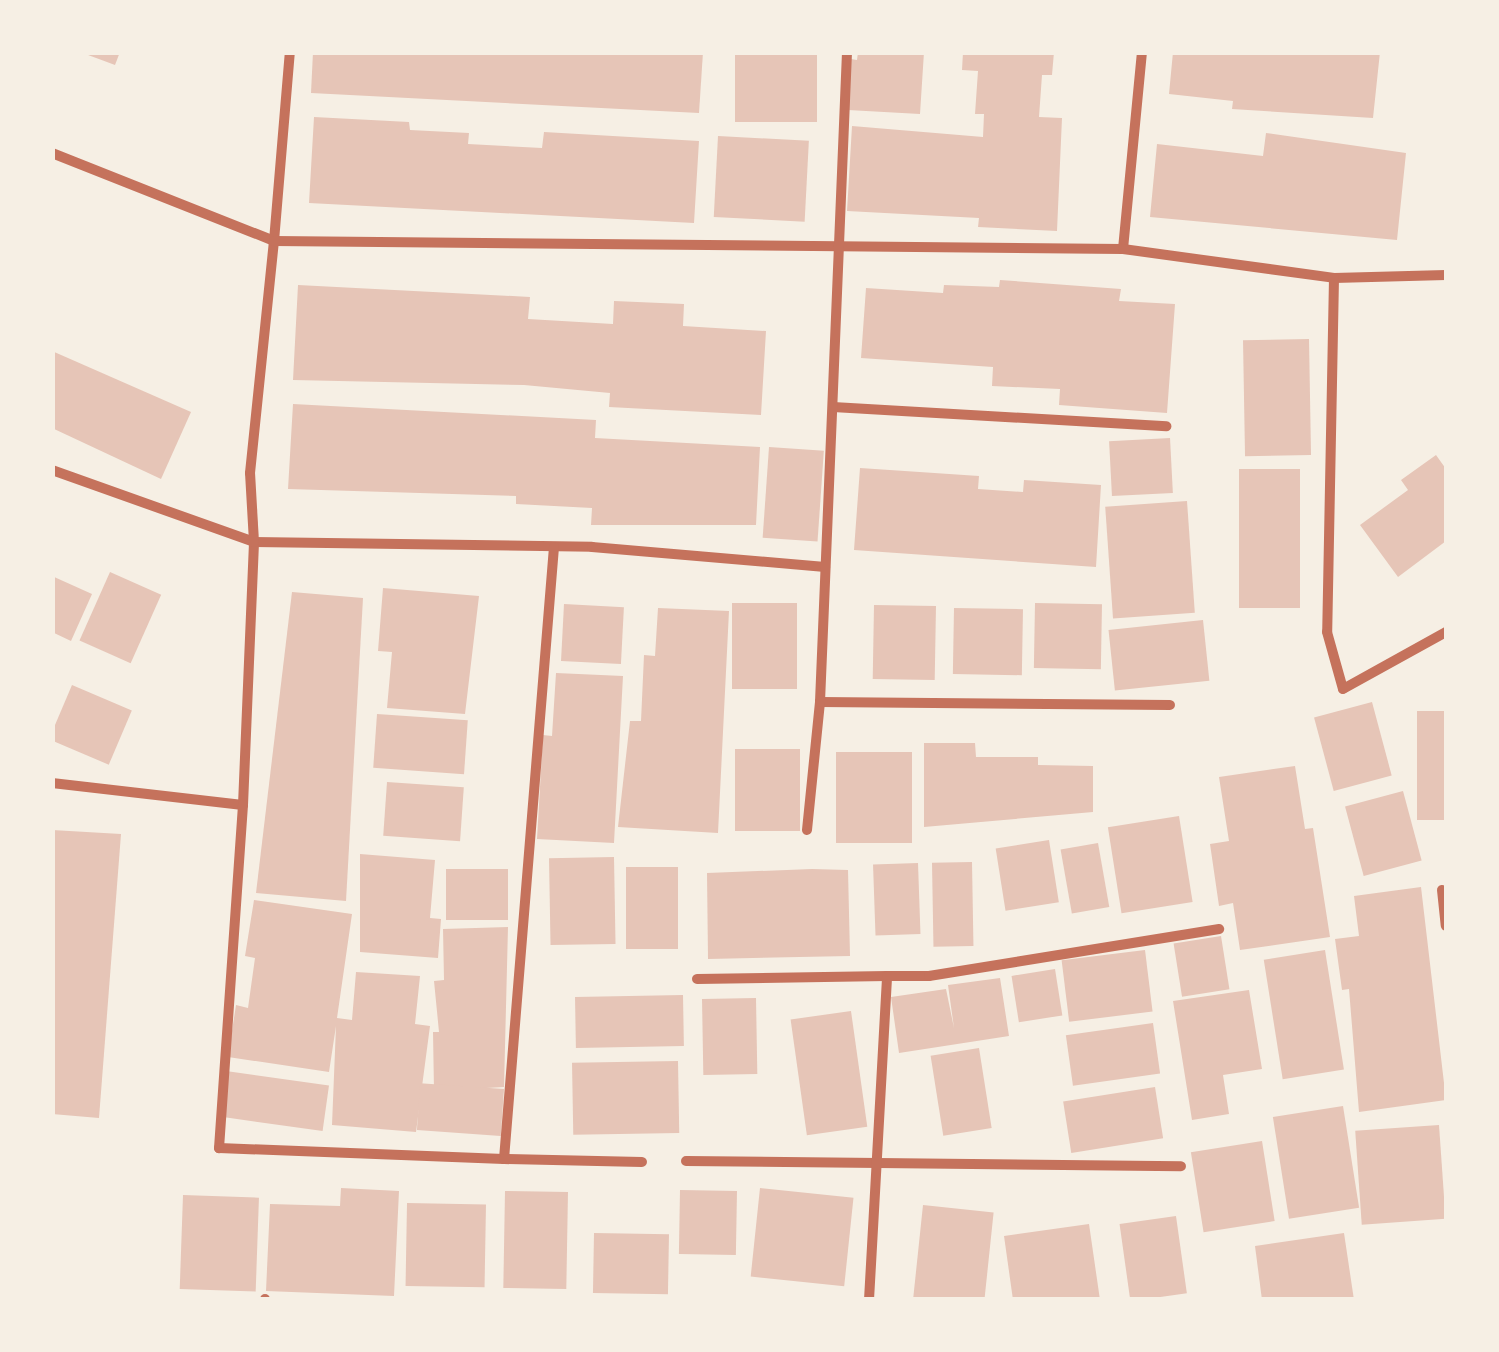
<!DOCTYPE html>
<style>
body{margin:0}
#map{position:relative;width:1499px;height:1352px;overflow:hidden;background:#f6efe4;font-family:Inter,sans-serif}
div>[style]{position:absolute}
.building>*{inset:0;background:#e6c5b7;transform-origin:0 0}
.minor>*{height:10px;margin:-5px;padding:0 5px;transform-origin:5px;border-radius:5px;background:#c5725c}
span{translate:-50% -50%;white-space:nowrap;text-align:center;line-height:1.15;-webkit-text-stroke:8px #f6efe4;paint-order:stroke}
.frame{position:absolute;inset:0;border:55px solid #f6efe4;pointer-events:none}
</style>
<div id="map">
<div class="building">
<i style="clip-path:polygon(80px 52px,120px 52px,115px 65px)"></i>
<i style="clip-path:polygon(313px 52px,703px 52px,699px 113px,311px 93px)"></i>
<i style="left:735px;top:52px;width:82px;height:70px"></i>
<i style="clip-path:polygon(858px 52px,924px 52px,920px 114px,848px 110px,851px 59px,857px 60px)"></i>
<i style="clip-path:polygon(963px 52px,1054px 52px,1052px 75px,1042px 75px,1039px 117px,1062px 118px,1057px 231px,978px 227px,979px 218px,847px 211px,852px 126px,983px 137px,984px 114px,975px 114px,978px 71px,962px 70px)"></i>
<i style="clip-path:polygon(1173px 52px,1380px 52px,1373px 118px,1232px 109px,1233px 101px,1169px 94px)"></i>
<i style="clip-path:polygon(314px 117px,409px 122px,410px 130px,469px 133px,468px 144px,542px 148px,544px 132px,699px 141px,694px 223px,309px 203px)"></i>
<i style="clip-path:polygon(1266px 133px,1406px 153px,1397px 240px,1150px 217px,1157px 144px,1263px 156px)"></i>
<i style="left:718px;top:136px;width:91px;height:81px;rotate:3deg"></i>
<i style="clip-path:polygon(1000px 280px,1121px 289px,1119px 301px,1175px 304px,1167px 413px,1059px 405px,1060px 389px,992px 386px,993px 367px,861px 358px,866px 288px,943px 293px,944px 285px,999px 287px)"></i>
<i style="clip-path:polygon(298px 285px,530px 297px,528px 319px,613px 324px,614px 301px,684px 304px,683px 326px,766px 331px,761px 415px,609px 407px,610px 393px,524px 385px,293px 380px)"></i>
<i style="left:1309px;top:339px;width:116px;height:66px;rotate:89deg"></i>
<i style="clip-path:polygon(52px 351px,191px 412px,161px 479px,52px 428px)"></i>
<i style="clip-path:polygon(293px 404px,596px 420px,595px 438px,760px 447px,756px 525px,591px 525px,592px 508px,516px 504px,516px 496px,288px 489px)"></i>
<i style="left:1170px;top:438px;width:55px;height:61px;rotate:87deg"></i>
<i style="left:769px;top:447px;width:55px;height:91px;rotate:4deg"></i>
<i style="clip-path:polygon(1436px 455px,1446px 469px,1446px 541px,1398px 577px,1360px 525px,1408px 490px,1401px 480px)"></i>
<i style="clip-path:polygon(860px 468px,979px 476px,978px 489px,1023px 492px,1024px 480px,1101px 485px,1096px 567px,854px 550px)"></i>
<i style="left:1300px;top:469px;width:139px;height:61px;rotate:90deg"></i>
<i style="left:1187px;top:501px;width:112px;height:82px;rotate:86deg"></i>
<i style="left:110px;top:572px;width:56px;height:75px;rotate:24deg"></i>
<i style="clip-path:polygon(52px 576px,92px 594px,71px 641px,52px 632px)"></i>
<i style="clip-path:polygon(383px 588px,479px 596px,465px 714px,387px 708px,392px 652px,378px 651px)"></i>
<i style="clip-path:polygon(292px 592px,363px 598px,346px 901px,256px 893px)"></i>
<i style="left:732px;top:603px;width:65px;height:86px"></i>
<i style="left:1035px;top:603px;width:67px;height:65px;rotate:1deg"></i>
<i style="left:564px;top:604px;width:60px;height:57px;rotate:3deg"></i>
<i style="left:874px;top:605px;width:62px;height:74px;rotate:1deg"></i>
<i style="clip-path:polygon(658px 608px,729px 611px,718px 833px,618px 827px,630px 721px,641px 721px,644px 655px,655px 656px)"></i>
<i style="left:954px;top:608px;width:69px;height:66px;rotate:1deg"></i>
<i style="left:1203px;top:620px;width:61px;height:95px;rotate:84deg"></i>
<i style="clip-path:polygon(556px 673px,623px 676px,614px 843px,537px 839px,543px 735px,552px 736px)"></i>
<i style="left:72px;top:685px;width:65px;height:59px;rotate:23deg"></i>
<i style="left:1372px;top:702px;width:76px;height:60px;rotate:75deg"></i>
<i style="left:1446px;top:711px;width:109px;height:29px;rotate:90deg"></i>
<i style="left:377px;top:714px;width:91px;height:54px;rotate:4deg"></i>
<i style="clip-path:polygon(924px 743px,975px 743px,976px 757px,1038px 757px,1038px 765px,1093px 766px,1093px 812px,924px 827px)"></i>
<i style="left:735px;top:749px;width:65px;height:82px"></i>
<i style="left:836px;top:752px;width:76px;height:91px"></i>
<i style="clip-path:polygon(1295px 766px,1305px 829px,1313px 828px,1330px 937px,1240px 950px,1233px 903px,1219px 906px,1210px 844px,1229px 841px,1219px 777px)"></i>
<i style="left:387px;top:782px;width:77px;height:54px;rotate:4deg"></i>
<i style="left:1403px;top:791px;width:72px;height:60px;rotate:75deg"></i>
<i style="left:1179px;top:816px;width:87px;height:72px;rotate:81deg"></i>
<i style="clip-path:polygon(52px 830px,121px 834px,99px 1118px,52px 1114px)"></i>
<i style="left:1049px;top:840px;width:63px;height:54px;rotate:81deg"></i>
<i style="left:1098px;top:843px;width:65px;height:38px;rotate:80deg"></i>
<i style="clip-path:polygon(360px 854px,435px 860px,430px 918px,441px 919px,438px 958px,360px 952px)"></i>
<i style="left:614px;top:857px;width:87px;height:65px;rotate:89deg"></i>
<i style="left:972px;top:862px;width:84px;height:40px;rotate:89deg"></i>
<i style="left:918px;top:863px;width:71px;height:45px;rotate:88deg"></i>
<i style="left:678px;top:867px;width:82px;height:52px;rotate:90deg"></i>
<i style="left:446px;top:869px;width:62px;height:51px"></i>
<i style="clip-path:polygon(812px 869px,848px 870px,850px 956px,708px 959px,707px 873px)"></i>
<i style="clip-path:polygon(1421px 887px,1446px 1100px,1359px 1112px,1349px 989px,1342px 990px,1335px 939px,1359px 936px,1354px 896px)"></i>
<i style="clip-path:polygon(254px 900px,352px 914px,337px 1018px,352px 1020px,356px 972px,420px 976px,415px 1024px,430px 1026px,416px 1132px,332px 1125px,336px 1026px,329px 1072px,228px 1057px,236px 1005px,248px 1008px,255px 958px,245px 956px)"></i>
<i style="clip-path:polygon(508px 927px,504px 1087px,434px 1091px,433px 1032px,439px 1032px,434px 981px,444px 980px,443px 929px)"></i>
<i style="left:1221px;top:936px;width:54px;height:48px;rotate:81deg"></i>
<i style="left:1145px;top:950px;width:62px;height:84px;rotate:83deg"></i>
<i style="left:1325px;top:950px;width:121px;height:62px;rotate:81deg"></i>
<i style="left:1055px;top:969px;width:47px;height:44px;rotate:81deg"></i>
<i style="clip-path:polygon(1000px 978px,1009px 1036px,899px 1053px,891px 997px,946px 989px,954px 1028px,948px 985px)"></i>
<i style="clip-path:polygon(1249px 990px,1262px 1069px,1223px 1075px,1229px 1114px,1192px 1120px,1173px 1001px)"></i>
<i style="left:683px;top:995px;width:51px;height:108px;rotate:89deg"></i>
<i style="left:756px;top:998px;width:76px;height:54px;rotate:89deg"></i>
<i style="left:851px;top:1011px;width:117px;height:61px;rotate:82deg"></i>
<i style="left:1153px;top:1023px;width:51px;height:88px;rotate:82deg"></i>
<i style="left:979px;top:1048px;width:81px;height:49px;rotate:81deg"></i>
<i style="left:678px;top:1061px;width:72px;height:106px;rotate:89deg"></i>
<i style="left:226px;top:1071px;width:104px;height:46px;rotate:8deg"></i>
<i style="left:1155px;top:1087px;width:52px;height:93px;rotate:81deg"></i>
<i style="left:504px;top:1089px;width:47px;height:84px;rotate:94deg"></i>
<i style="left:1343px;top:1106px;width:103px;height:71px;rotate:81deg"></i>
<i style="left:1439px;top:1125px;width:94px;height:84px;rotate:86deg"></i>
<i style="left:1262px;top:1141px;width:81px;height:72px;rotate:81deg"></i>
<i style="clip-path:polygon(341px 1188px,399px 1191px,394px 1296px,266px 1291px,270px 1204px,340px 1206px)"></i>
<i style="left:760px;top:1188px;width:94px;height:89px;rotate:6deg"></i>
<i style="left:680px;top:1190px;width:57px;height:64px;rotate:1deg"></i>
<i style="left:505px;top:1191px;width:63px;height:97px;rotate:1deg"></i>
<i style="left:183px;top:1195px;width:76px;height:94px;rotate:2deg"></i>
<i style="left:407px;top:1203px;width:79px;height:83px;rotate:1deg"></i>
<i style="left:923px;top:1205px;width:71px;height:96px;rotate:6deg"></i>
<i style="left:1176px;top:1216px;width:78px;height:57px;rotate:82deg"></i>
<i style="clip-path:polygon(1089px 1224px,1100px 1300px,1013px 1300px,1004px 1236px)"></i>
<i style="left:594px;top:1233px;width:75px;height:60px;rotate:1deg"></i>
<i style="clip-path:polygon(1344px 1233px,1354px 1300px,1262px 1300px,1255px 1246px)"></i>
</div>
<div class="minor">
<i style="left:52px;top:153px;width:239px;rotate:21.6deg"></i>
<i style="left:274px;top:241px;width:190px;rotate:-85.2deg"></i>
<i style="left:1123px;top:249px;width:198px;rotate:-84.5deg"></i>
<i style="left:1334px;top:278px;width:112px;rotate:-1.5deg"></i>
<i style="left:833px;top:407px;width:334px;rotate:3.3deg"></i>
<i style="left:52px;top:470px;width:214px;rotate:19.6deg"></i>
<i style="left:254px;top:542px;width:338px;rotate:0.8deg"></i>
<i style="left:592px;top:547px;width:234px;rotate:4.9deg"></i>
<i style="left:820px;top:702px;width:350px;rotate:0.5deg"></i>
<i style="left:52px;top:783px;width:192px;rotate:6.6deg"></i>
<i style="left:243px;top:805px;width:263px;rotate:-87.6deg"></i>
<i style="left:254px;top:542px;width:69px;rotate:-93.3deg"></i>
<i style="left:250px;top:473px;width:233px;rotate:-84.1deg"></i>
<i style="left:274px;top:241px;width:849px;rotate:0.54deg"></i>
<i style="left:1123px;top:249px;width:213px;rotate:7.8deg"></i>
<i style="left:1334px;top:278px;width:354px;rotate:91.1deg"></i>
<i style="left:1327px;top:632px;width:59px;rotate:74.3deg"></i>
<i style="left:1343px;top:689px;width:118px;rotate:-29deg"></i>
<i style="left:243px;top:805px;width:344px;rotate:94deg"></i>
<i style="left:219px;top:1148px;width:285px;rotate:2.2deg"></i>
<i style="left:504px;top:1159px;width:614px;rotate:-85.33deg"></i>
<i style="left:807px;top:830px;width:129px;rotate:-84.2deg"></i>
<i style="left:820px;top:702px;width:651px;rotate:-87.62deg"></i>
<i style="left:1442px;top:890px;width:36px;rotate:84deg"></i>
<i style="left:697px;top:979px;width:190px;rotate:-0.9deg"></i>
<i style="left:504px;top:1159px;width:138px;rotate:1.2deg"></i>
<i style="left:686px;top:1161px;width:495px;rotate:0.6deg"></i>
<i style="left:265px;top:1300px;width:1px;rotate:-90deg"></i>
<i style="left:869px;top:1300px;width:324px;rotate:-86.8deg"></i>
<i style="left:887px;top:976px;width:42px"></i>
<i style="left:929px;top:976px;width:294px;rotate:-9.2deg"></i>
</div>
<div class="frame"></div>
</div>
